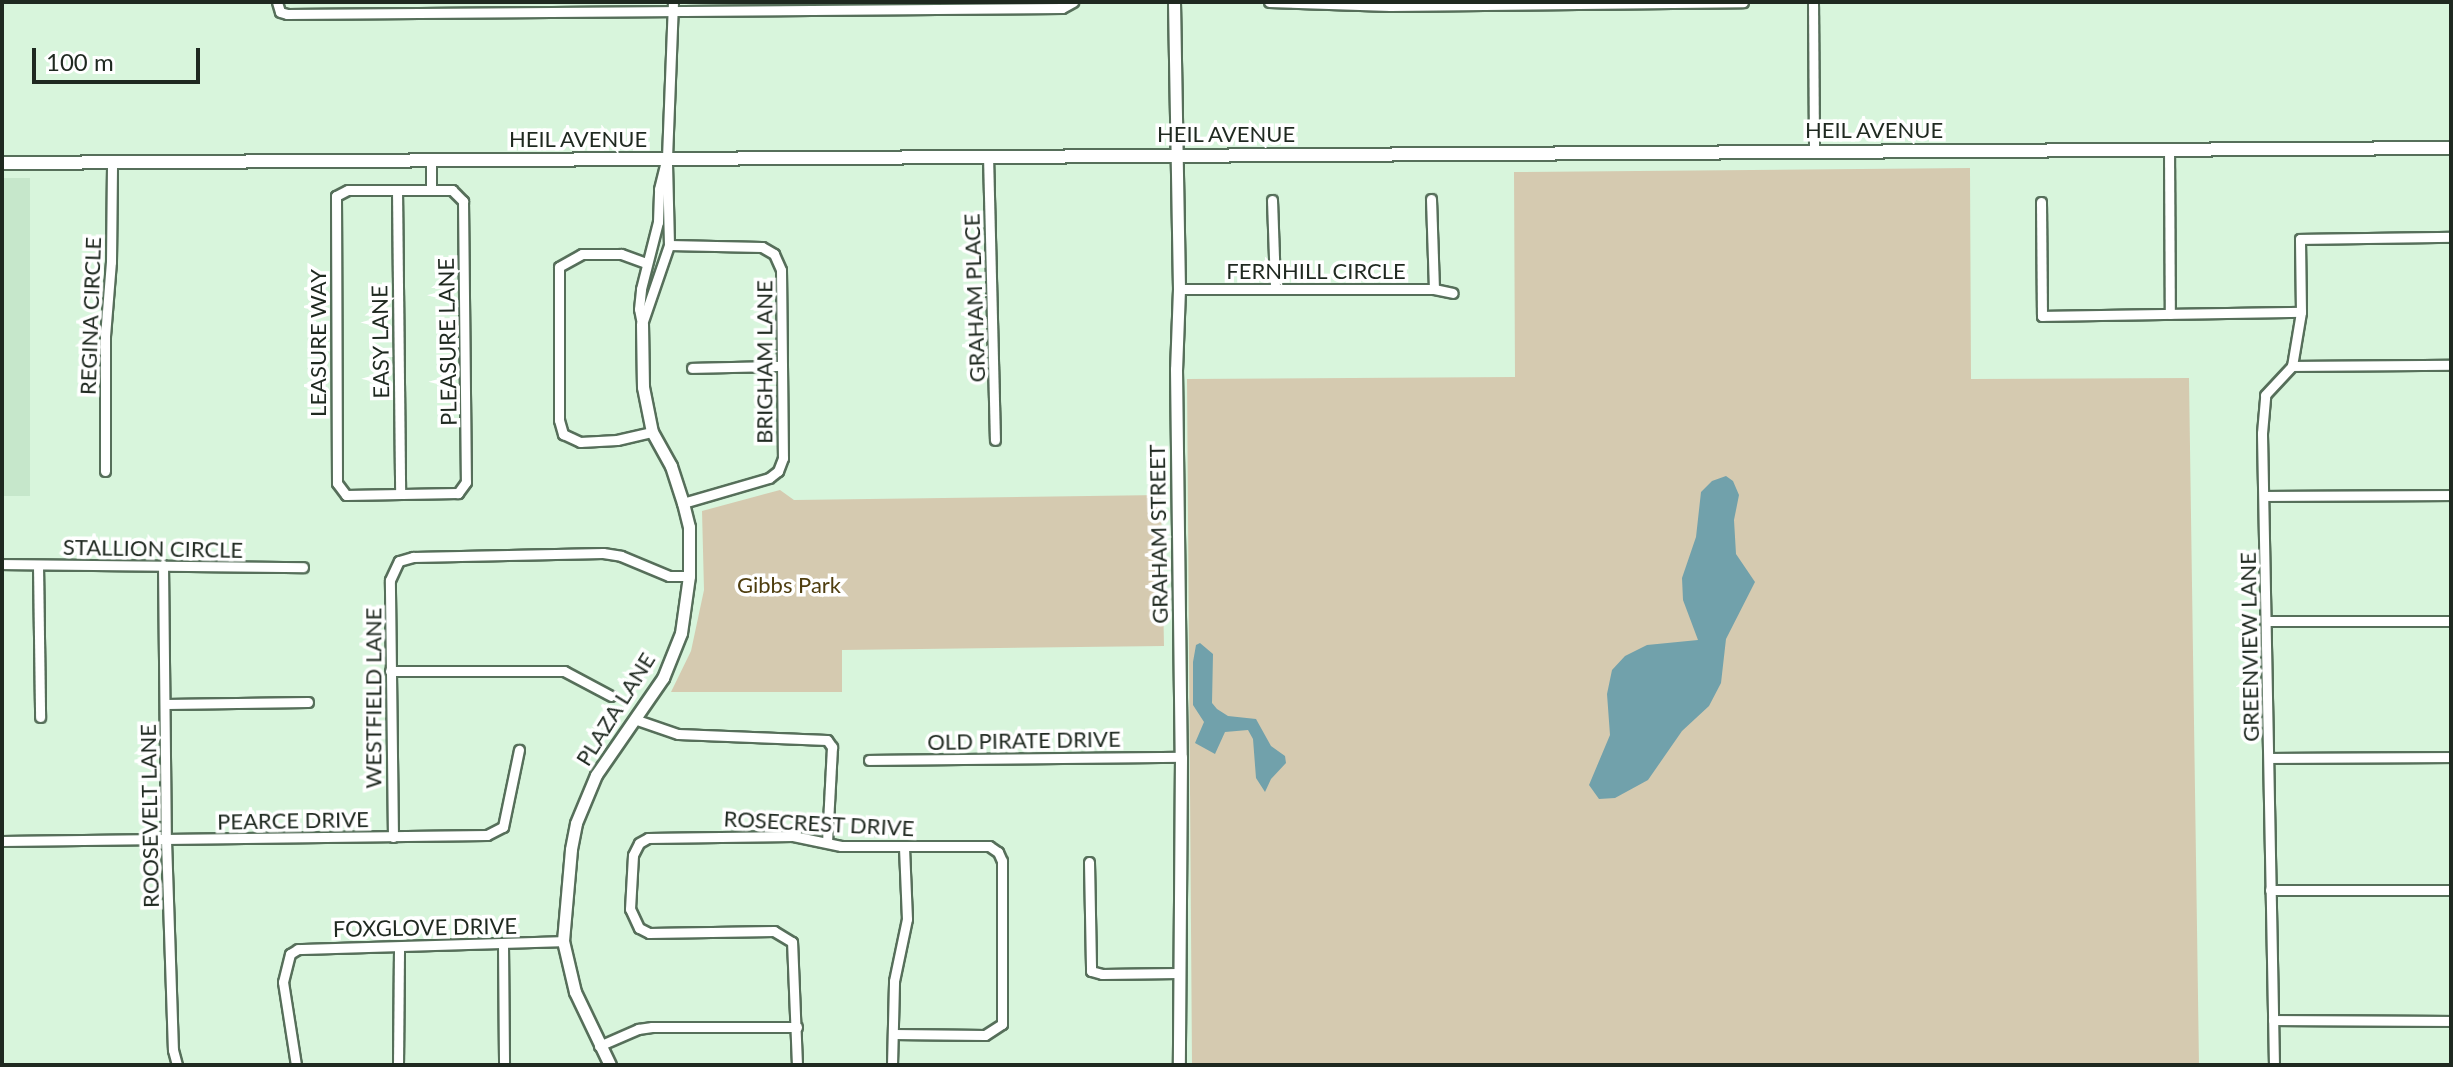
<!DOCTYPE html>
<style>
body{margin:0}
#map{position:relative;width:2453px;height:1067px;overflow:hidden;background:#d8f5dc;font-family:Lato,sans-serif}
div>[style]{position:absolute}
.built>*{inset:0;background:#c6e7cb;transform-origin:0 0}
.green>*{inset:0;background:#d5cab0}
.water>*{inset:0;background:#71a1ab}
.roads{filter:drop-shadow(2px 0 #566f5a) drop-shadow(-2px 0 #566f5a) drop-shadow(0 2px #566f5a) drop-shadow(0 -2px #566f5a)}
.minor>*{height:9px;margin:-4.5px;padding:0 4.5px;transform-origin:4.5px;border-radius:4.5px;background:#fff}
.tertiary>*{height:11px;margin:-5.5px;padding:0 5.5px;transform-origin:5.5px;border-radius:5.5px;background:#fff}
.secondary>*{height:12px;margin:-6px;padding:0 6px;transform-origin:6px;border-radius:6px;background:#fff}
span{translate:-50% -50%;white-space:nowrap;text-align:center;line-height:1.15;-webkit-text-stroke:7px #fff;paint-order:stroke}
.street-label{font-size:22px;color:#1f2920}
.park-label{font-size:22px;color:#4f3e0f}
.frame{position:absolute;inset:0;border:4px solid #1f2920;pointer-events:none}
.scale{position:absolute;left:32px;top:48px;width:168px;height:36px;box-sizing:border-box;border:4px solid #1f2920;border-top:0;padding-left:10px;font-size:24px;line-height:28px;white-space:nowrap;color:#1f2920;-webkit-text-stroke:6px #fff;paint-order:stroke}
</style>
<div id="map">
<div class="built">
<i style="left:30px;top:178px;width:318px;height:28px;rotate:90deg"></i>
</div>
<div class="green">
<i style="clip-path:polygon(1970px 168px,1971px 379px,2189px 378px,2199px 1065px,1192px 1065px,1187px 379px,1515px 377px,1514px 172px)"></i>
<i style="clip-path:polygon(780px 490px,794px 500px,1161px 495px,1164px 646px,842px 650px,842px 692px,671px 692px,691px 651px,704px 590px,702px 511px)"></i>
</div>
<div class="water">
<i style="clip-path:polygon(1726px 476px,1733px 481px,1739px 495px,1734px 520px,1736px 554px,1755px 582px,1726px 639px,1721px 683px,1709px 706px,1682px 731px,1648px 780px,1615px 798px,1599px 799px,1589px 785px,1610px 735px,1607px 694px,1612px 670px,1625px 656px,1647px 645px,1698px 640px,1683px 600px,1682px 578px,1696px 537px,1701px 492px,1712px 481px)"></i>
<i style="clip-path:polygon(1200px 643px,1213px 654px,1212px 703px,1217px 709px,1228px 716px,1256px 719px,1271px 746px,1285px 756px,1286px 763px,1271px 779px,1265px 792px,1256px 778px,1253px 739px,1248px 730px,1225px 732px,1215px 754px,1195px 743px,1204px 722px,1193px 705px,1193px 662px,1196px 645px)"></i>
</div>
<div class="roads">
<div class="minor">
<i style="left:277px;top:2px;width:10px;rotate:73deg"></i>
<i style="left:280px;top:12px;width:7px;rotate:16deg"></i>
<i style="left:287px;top:14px;width:775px;rotate:-0.44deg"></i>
<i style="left:1062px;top:8px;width:13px;rotate:-29deg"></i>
<i style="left:1269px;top:2px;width:121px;rotate:1.9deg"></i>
<i style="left:1390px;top:6px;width:353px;rotate:-0.6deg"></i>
<i style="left:1813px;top:2px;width:148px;rotate:89.6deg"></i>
<i style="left:2169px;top:149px;width:165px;rotate:89.7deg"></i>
<i style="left:988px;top:155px;width:285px;rotate:88.6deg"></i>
<i style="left:431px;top:160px;width:30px;rotate:90deg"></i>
<i style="left:397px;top:190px;width:304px;rotate:89.4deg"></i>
<i style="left:452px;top:190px;width:16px;rotate:45deg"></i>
<i style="left:463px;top:201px;width:281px;rotate:89.4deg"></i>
<i style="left:466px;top:482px;width:14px;rotate:126deg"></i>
<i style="left:458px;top:493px;width:112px;rotate:179deg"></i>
<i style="left:346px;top:495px;width:15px;rotate:-127deg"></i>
<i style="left:337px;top:483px;width:287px;rotate:-90.2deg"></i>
<i style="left:336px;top:196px;width:13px;rotate:-27deg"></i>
<i style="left:348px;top:190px;width:104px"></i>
<i style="left:1431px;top:199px;width:90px;rotate:88.1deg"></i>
<i style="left:1272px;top:200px;width:87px;rotate:88deg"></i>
<i style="left:2041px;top:202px;width:114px;rotate:89.5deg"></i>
<i style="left:2042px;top:316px;width:259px;rotate:-0.9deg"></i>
<i style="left:669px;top:245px;width:93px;rotate:1.2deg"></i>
<i style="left:762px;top:247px;width:14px;rotate:30deg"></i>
<i style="left:774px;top:254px;width:17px;rotate:66deg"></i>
<i style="left:781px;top:270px;width:188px;rotate:89.4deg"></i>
<i style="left:783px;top:458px;width:14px;rotate:111deg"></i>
<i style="left:778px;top:471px;width:11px;rotate:142deg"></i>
<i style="left:769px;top:478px;width:90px;rotate:163.8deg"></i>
<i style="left:646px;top:263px;width:27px;rotate:-160deg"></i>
<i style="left:621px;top:254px;width:39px;rotate:180deg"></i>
<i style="left:582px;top:254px;width:26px;rotate:151deg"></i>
<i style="left:559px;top:267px;width:153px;rotate:90deg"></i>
<i style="left:559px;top:420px;width:15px;rotate:74deg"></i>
<i style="left:563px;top:434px;width:19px;rotate:25deg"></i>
<i style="left:580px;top:442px;width:37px;rotate:-3deg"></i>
<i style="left:617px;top:440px;width:36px;rotate:-13deg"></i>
<i style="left:1179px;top:289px;width:255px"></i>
<i style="left:1434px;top:289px;width:19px;rotate:12deg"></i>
<i style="left:642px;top:324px;width:15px;rotate:-101deg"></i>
<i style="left:639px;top:309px;width:20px;rotate:-84deg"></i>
<i style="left:641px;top:289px;width:69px;rotate:-75.8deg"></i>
<i style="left:658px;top:222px;width:33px;rotate:-88deg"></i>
<i style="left:659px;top:189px;width:32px;rotate:-76deg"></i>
<i style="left:667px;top:158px;width:156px;rotate:-87.8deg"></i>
<i style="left:642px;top:324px;width:83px;rotate:-71.1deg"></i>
<i style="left:669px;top:245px;width:80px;rotate:-91.4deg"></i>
<i style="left:2292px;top:366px;width:159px;rotate:-0.4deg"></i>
<i style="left:692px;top:368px;width:90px;rotate:-1.3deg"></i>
<i style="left:105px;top:471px;width:135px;rotate:-90deg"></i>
<i style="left:105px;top:336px;width:74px;rotate:-85.4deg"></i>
<i style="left:111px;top:262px;width:100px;rotate:-89.4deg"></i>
<i style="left:2264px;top:496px;width:187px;rotate:-0.3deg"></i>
<i style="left:2px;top:564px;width:301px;rotate:0.6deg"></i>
<i style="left:38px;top:565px;width:152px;rotate:89.2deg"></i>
<i style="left:163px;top:565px;width:275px;rotate:89.4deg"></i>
<i style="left:166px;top:840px;width:210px;rotate:88.1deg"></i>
<i style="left:173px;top:1050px;width:16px;rotate:75deg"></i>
<i style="left:2266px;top:621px;width:185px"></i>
<i style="left:390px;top:671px;width:174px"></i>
<i style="left:564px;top:671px;width:53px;rotate:28deg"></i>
<i style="left:166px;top:704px;width:142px;rotate:-0.8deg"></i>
<i style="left:637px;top:720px;width:43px;rotate:18.9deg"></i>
<i style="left:678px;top:734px;width:149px;rotate:2.3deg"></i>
<i style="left:827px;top:740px;width:9px;rotate:54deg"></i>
<i style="left:832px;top:747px;width:95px;rotate:93deg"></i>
<i style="left:2269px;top:758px;width:182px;rotate:-0.3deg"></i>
<i style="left:869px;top:760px;width:312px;rotate:-0.6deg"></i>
<i style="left:393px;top:837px;width:257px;rotate:-90.7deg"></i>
<i style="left:390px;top:580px;width:21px;rotate:-65deg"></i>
<i style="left:399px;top:561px;width:15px;rotate:-16deg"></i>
<i style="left:413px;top:557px;width:190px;rotate:-1.2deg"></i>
<i style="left:603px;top:553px;width:18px;rotate:9deg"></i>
<i style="left:621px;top:556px;width:52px;rotate:22.6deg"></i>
<i style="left:669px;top:576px;width:20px"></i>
<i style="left:2px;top:841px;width:485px;rotate:-0.7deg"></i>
<i style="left:487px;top:835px;width:18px;rotate:-27deg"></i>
<i style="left:503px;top:827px;width:79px;rotate:-78.3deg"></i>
<i style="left:1089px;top:862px;width:109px;rotate:88.9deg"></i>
<i style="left:1091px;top:971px;width:11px;rotate:15deg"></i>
<i style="left:1102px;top:974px;width:76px;rotate:-0.8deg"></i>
<i style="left:2270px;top:890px;width:181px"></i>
<i style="left:503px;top:945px;width:120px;rotate:89.5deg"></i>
<i style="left:2273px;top:1020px;width:178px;rotate:0.3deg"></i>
<i style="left:599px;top:1046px;width:43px;rotate:-23.6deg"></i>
<i style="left:638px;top:1029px;width:14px;rotate:-8deg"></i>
<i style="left:652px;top:1027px;width:145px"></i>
<i style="left:296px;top:1065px;width:84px;rotate:-98.9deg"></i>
<i style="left:283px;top:982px;width:29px;rotate:-76deg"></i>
<i style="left:290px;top:954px;width:9px;rotate:-32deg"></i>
<i style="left:298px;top:949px;width:265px;rotate:-1.7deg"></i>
<i style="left:398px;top:1065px;width:118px;rotate:-89.5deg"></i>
<i style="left:797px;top:1065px;width:123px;rotate:-92.3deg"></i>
<i style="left:792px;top:942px;width:21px;rotate:-149deg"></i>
<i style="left:774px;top:931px;width:125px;rotate:179.1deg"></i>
<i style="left:649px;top:933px;width:11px;rotate:-153deg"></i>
<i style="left:639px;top:928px;width:21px;rotate:-115deg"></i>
<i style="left:630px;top:909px;width:54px;rotate:-86.8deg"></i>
<i style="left:633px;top:855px;width:13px;rotate:-63deg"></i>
<i style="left:639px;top:843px;width:10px;rotate:-29deg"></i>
<i style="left:648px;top:838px;width:145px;rotate:-0.8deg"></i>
<i style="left:793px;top:836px;width:49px;rotate:11.8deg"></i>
<i style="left:841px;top:846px;width:148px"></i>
<i style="left:989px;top:846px;width:11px;rotate:34deg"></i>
<i style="left:998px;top:852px;width:10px;rotate:66deg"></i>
<i style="left:1002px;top:861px;width:163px;rotate:90deg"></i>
<i style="left:1002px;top:1024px;width:20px;rotate:147deg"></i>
<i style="left:985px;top:1035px;width:92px;rotate:-179.4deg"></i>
<i style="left:892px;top:1065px;width:84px;rotate:-88.6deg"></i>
<i style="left:894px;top:981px;width:63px;rotate:-78.2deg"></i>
<i style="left:907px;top:919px;width:73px;rotate:-92.4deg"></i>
<i style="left:2274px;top:1065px;width:632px;rotate:-91.09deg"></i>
<i style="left:2262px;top:433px;width:38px;rotate:-85deg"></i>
<i style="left:2265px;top:395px;width:40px;rotate:-47deg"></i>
<i style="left:2292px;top:366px;width:55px;rotate:-80.5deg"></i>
<i style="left:2301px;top:312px;width:73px;rotate:-90.8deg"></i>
<i style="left:2300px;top:239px;width:151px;rotate:-0.8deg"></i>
</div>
<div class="tertiary">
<i style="left:1174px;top:2px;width:287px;rotate:89deg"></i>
<i style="left:1179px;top:289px;width:80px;rotate:92.1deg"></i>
<i style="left:1176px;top:369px;width:388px;rotate:89.3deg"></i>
<i style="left:1181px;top:757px;width:308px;rotate:90.4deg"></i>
<i style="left:610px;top:1065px;width:81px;rotate:-115.6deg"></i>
<i style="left:575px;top:992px;width:52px;rotate:-103.2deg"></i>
<i style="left:563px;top:941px;width:92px;rotate:-85deg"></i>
<i style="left:571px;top:849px;width:26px;rotate:-79deg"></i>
<i style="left:576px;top:823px;width:52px;rotate:-67.4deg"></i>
<i style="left:596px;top:775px;width:118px;rotate:-55.4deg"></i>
<i style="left:663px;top:678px;width:48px;rotate:-68.2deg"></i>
<i style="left:681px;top:633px;width:58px;rotate:-82deg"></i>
<i style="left:689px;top:576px;width:49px;rotate:-90deg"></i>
<i style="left:689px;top:527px;width:25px;rotate:-104deg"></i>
<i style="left:683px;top:503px;width:39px;rotate:-108deg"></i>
<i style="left:671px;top:466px;width:39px;rotate:-119deg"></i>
<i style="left:652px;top:432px;width:46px;rotate:-101.3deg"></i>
<i style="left:643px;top:387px;width:63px;rotate:-90.9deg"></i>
</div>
<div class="secondary">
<i style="left:2px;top:163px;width:2449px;rotate:-0.35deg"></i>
</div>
</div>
<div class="street-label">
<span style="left:1874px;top:130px">HEIL AVENUE</span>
<span style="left:1226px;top:134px">HEIL AVENUE</span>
<span style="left:578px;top:139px">HEIL AVENUE</span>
<span style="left:1316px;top:271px">FERNHILL CIRCLE</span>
<span style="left:974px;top:298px;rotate:-92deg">GRAHAM PLACE</span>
<span style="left:90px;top:316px;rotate:-88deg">REGINA CIRCLE</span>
<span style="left:380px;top:342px;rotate:-91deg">EASY LANE</span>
<span style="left:447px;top:342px;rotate:-91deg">PLEASURE LANE</span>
<span style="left:318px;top:343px;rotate:-90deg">LEASURE WAY</span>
<span style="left:764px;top:362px;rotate:-90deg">BRIGHAM LANE</span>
<span style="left:1158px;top:534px;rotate:-91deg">GRAHAM STREET</span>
<span style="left:153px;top:548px;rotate:1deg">STALLION CIRCLE</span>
<span style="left:2249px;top:647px;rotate:-91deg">GREENVIEW LANE</span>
<span style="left:373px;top:698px;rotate:-90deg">WESTFIELD LANE</span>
<span style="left:615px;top:709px;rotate:-58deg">PLAZA LANE</span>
<span style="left:1024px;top:740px;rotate:-1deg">OLD PIRATE DRIVE</span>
<span style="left:149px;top:816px;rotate:-91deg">ROOSEVELT LANE</span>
<span style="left:293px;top:820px;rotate:-1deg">PEARCE DRIVE</span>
<span style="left:819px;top:823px;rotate:3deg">ROSECREST DRIVE</span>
<span style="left:425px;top:927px;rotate:-1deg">FOXGLOVE DRIVE</span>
</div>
<div class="park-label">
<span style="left:789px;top:585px">Gibbs Park</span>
</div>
<div class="frame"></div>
<div class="scale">100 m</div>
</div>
